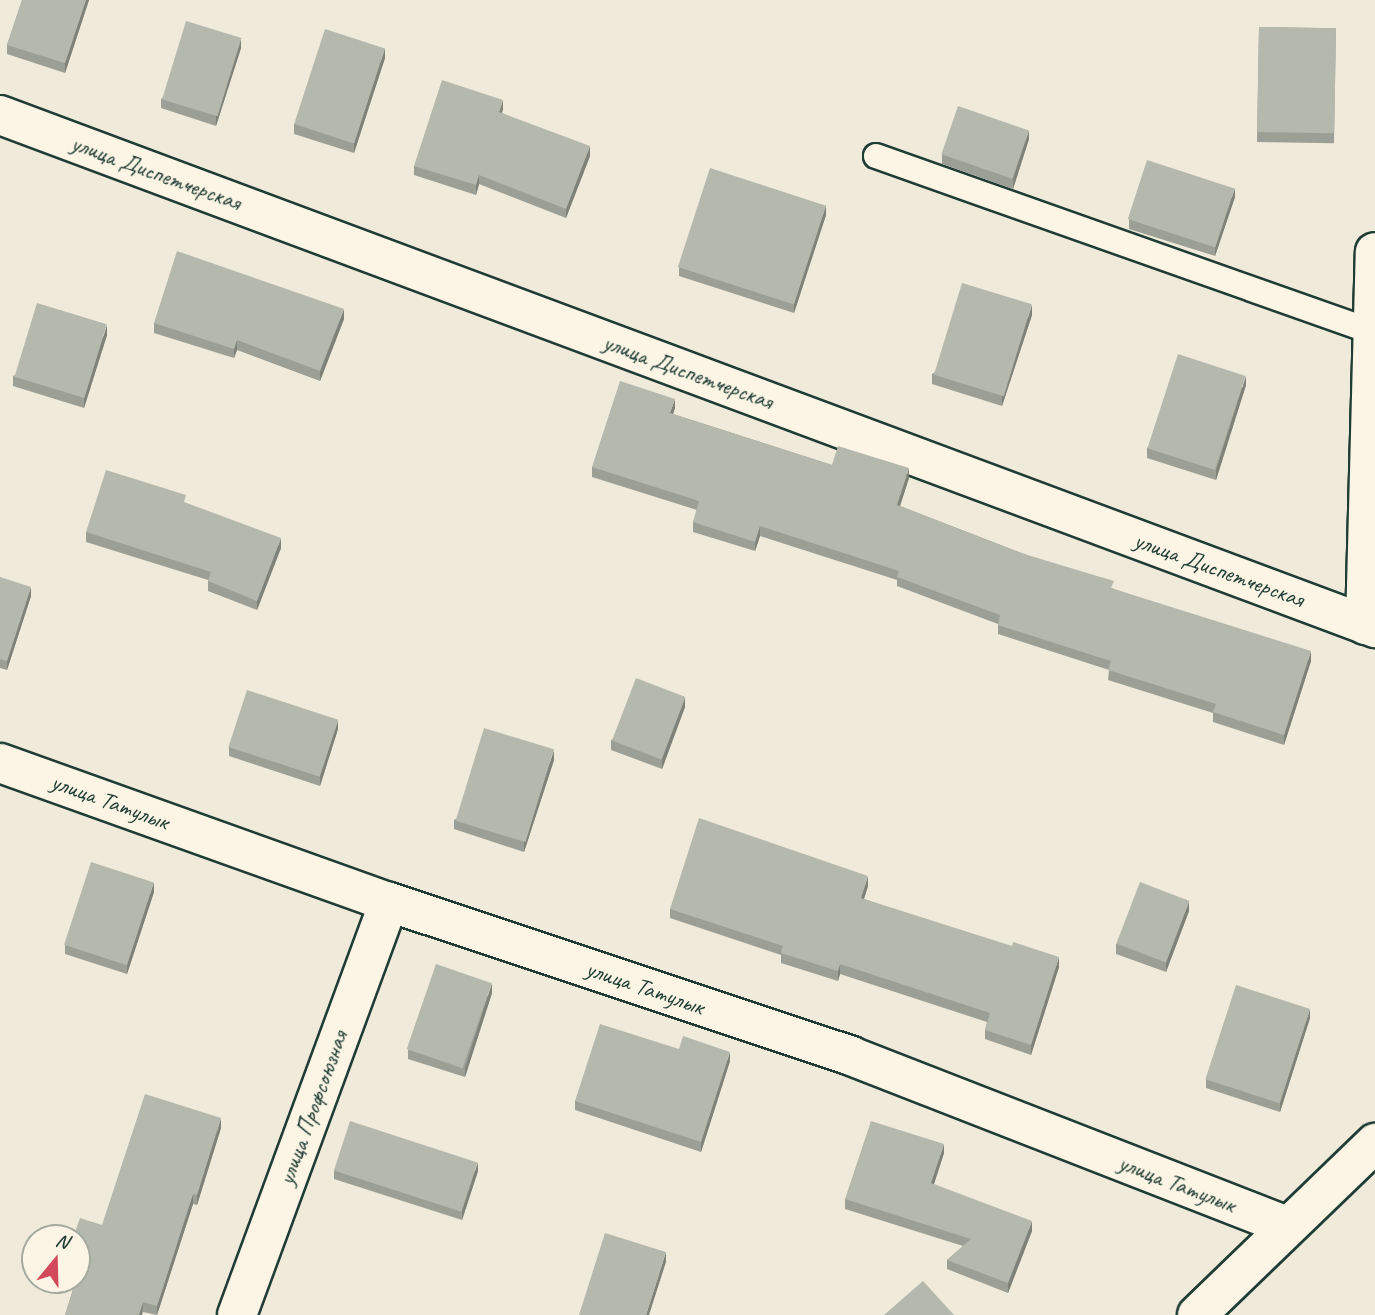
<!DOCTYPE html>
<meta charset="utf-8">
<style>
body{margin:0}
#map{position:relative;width:1375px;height:1315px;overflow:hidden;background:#efeada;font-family:Caveat,sans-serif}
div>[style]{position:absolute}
.roads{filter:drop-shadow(2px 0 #1f3d34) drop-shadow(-2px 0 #1f3d34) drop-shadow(0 2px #1f3d34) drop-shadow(0 -2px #1f3d34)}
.lane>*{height:24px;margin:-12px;padding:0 12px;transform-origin:12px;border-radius:12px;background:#fcf5e5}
.street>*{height:38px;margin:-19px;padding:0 19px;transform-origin:19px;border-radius:19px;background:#fcf5e5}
.wall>*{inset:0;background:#9c9f95;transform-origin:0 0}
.shaded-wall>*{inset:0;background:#7f8279}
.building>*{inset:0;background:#b5b9ad;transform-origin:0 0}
span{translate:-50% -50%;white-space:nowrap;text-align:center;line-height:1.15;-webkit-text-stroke:6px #fcf5e5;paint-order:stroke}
.street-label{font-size:24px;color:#1f3d34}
.north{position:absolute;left:21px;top:1224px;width:70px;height:70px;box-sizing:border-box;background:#fcf5e5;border:2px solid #a4ab9e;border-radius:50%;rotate:19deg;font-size:19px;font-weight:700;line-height:28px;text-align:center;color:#1f3d34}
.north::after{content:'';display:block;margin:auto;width:24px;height:32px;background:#d1495b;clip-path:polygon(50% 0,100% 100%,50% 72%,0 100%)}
</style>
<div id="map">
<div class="roads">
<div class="lane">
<i style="left:876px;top:156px;width:527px;rotate:19.5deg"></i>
</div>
<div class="street">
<i style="left:0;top:115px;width:1468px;rotate:20.46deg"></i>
<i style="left:1365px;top:625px;width:373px;rotate:-88.5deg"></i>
<i style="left:0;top:763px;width:413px;rotate:19.7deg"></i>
<i style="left:389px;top:902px;width:487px;rotate:18.4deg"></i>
<i style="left:851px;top:1056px;width:467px;rotate:21.3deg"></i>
<i style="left:237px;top:1315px;width:440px;rotate:-69.8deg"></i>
<i style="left:1197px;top:1315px;width:248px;rotate:-44deg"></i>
</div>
</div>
<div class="wall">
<i style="clip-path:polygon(22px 0,89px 0,65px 73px,7px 54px,7px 45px)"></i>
<i style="left:1259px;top:27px;width:77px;height:115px;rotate:1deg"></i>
<i style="clip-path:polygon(241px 48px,216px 126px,161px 108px,161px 99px)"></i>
<i style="clip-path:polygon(385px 58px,354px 153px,294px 134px,294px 124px)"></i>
<i style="clip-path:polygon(503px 109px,502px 113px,590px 156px,566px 218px,479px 184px,476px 195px,414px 175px,414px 166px)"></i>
<i style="clip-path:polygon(1029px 139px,1013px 189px,942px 164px,942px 154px)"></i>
<i style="clip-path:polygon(1235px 197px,1215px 256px,1129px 229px,1129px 219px)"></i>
<i style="clip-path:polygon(826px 215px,794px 313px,679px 276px,679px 267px)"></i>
<i style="clip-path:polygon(1032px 315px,1002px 406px,932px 384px,932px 374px)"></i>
<i style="clip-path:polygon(344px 319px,320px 381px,237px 350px,234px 358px,154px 333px,154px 323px)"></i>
<i style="clip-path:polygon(107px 335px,84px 408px,13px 386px,13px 376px)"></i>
<i style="clip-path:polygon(1246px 385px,1216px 480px,1147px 458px,1147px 448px)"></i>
<i style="clip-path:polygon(675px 408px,673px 414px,832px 465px,909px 478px,900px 506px,1114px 589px,1311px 661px,1284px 745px,1213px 722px,1213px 713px,1108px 680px,1109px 670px,998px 634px,998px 624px,897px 586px,897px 580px,760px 536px,755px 551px,693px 532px,693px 522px,697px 510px,592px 477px,592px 467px)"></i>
<i style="clip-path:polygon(186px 503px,281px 548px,257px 610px,208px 591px,208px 580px,86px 542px,86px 532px)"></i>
<i style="clip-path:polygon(0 577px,31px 596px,7px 670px,0 668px)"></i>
<i style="clip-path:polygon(685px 707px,662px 769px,611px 750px,611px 740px)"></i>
<i style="clip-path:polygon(338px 729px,320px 786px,229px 756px,229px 747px)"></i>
<i style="clip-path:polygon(554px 760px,524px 852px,454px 829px,454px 820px)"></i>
<i style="clip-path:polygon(868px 886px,864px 899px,1059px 967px,1031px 1055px,985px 1039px,985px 1030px,987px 1022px,840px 974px,838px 981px,781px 963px,781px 955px,670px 918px,670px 909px)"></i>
<i style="clip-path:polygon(154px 892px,127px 974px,65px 954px,65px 945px)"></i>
<i style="clip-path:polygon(1189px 911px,1166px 972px,1116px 954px,1116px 944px)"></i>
<i style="clip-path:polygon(492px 993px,465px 1077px,408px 1059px,408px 1050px)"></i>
<i style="clip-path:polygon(1310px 1018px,1280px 1112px,1206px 1088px,1206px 1079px)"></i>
<i style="clip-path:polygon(679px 1049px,730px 1061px,701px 1152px,575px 1110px,575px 1101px)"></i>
<i style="clip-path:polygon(221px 1128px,197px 1205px,193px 1204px,157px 1315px,143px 1312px,142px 1315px,65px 1315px,73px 1289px,61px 1285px,61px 1280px,77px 1280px,102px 1225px)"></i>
<i style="clip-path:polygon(944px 1153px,934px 1184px,1032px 1231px,1008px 1293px,947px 1269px,947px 1260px,963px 1246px,845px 1209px,845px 1199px)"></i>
<i style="clip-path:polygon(334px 1170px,478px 1171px,462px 1220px,334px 1179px)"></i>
</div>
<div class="shaded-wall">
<i style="clip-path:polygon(86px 0,89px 0,65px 73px,65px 63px)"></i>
<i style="clip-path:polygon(241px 38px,241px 48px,216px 126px,216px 117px)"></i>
<i style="clip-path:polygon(385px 48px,385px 58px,354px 153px,354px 143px)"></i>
<i style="clip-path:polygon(503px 100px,503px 109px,499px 122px,499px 112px)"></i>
<i style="clip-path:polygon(1029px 130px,1029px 139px,1013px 189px,1013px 179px)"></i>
<i style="clip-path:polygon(590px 146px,590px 156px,566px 218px,566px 209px)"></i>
<i style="clip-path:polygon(479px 175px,479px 184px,476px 195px,476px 185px)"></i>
<i style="clip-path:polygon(1235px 188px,1235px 197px,1215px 256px,1215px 247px)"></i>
<i style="clip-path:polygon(826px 205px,826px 215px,794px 313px,794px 303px)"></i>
<i style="clip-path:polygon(1032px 305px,1032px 315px,1002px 406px,1002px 397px)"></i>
<i style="clip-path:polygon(344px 309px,344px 319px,320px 381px,320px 371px)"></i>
<i style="clip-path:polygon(107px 325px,107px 335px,84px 408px,84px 398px)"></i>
<i style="clip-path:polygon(237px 340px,237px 350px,234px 358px,234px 349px)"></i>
<i style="clip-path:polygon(1246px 376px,1246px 385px,1216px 480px,1216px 470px)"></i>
<i style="clip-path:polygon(675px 399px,675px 408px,670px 423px,670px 413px)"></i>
<i style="clip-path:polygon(909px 468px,909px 478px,897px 515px,897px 505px)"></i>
<i style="clip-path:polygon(760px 526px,760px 536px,755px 551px,755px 542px)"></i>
<i style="clip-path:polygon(281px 538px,281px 548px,257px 610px,257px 601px)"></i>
<i style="clip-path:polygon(31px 587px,31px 596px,7px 670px,7px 661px)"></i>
<i style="clip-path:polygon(1311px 651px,1311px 661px,1284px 745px,1284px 735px)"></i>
<i style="clip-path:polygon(685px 697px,685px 707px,662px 769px,662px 759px)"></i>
<i style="clip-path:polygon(338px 720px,338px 729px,320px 786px,320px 776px)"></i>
<i style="clip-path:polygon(554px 750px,554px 760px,524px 852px,524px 842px)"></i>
<i style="clip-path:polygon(868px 876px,868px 886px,861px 908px,861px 898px)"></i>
<i style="clip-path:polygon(154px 882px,154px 892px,127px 974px,127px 965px)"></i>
<i style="clip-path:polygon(1189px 901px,1189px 911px,1166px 972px,1166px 963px)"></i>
<i style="clip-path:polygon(1059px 957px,1059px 967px,1031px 1055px,1031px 1045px)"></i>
<i style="clip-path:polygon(840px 964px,840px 974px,838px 981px,838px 971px)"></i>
<i style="clip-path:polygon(492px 983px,492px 993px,465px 1077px,465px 1068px)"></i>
<i style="clip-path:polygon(1310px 1009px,1310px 1018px,1280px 1112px,1280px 1103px)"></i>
<i style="clip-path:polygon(730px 1052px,730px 1061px,701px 1152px,701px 1142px)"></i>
<i style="clip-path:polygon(221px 1118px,221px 1128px,197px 1205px,197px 1195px)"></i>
<i style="clip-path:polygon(944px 1144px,944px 1153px,931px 1193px,931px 1183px)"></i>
<i style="clip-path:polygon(478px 1162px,478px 1171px,462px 1220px,462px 1211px)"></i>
<i style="clip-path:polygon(193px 1194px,193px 1204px,157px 1315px,157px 1306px)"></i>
<i style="clip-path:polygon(1032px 1221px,1032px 1231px,1008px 1293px,1008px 1283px)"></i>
<i style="clip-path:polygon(666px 1252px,666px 1262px,649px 1315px,646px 1315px)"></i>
<i style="clip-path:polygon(143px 1302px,142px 1315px,139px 1315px)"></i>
</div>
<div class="building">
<i style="clip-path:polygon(22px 0,86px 0,65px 63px,7px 45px)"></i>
<i style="left:186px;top:21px;width:58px;height:82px;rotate:17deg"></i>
<i style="left:1259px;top:27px;width:77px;height:105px;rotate:1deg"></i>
<i style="left:325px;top:29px;width:63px;height:100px;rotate:18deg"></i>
<i style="clip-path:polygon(442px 80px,503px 100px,499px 112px,590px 146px,566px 209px,479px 175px,476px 185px,414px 166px)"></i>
<i style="left:958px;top:106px;width:75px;height:51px;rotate:19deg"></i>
<i style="left:1147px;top:160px;width:92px;height:62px;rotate:18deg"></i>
<i style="left:710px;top:168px;width:122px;height:104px;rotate:18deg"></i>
<i style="clip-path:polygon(177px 251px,344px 309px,320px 371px,237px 340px,234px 349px,154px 323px)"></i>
<i style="left:962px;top:283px;width:73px;height:96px;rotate:17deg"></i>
<i style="left:37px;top:303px;width:73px;height:77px;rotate:17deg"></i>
<i style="left:1178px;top:354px;width:71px;height:99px;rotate:18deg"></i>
<i style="clip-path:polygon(620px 381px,675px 399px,670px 413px,832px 465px,838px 446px,909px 468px,897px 505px,1021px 553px,1114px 581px,1111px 588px,1311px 651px,1284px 735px,1213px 712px,1216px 704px,1108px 670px,1111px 661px,998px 625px,1000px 615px,897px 577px,899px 571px,760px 526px,755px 542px,693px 522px,699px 501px,592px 467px)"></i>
<i style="clip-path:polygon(106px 470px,186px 495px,184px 502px,281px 538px,257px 601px,208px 581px,211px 572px,86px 532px)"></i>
<i style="clip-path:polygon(0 577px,31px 587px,7px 661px,0 659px)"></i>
<i style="left:636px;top:678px;width:53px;height:67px;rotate:21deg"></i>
<i style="left:247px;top:690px;width:96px;height:60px;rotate:18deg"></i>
<i style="left:484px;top:728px;width:73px;height:97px;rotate:17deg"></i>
<i style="clip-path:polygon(699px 818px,868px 876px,861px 898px,1012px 946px,1013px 942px,1059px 957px,1031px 1045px,985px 1030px,990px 1013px,840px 964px,838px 971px,781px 953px,783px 946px,670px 909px)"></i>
<i style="left:91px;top:862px;width:66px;height:87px;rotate:18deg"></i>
<i style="left:1140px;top:882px;width:53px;height:66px;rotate:21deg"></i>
<i style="left:436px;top:964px;width:59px;height:90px;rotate:19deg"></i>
<i style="left:1236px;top:985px;width:78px;height:99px;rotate:18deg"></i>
<i style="clip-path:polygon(600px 1024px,679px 1049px,683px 1036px,730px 1052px,701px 1142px,575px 1101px)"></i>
<i style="clip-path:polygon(145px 1094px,221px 1118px,197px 1195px,193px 1194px,157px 1306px,143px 1302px,139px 1315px,65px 1315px,76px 1281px,74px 1280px,77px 1280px,77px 1238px,73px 1238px,80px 1218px,102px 1225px)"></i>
<i style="left:350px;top:1121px;width:134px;height:52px;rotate:18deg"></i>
<i style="clip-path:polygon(871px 1121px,944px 1144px,931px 1183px,1032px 1221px,1008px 1283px,947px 1260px,971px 1239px,845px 1199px)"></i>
<i style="clip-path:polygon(605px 1233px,666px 1252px,646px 1315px,579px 1315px)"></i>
<i style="clip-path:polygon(923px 1281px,954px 1315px,884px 1315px)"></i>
</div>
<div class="street-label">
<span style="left:156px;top:173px;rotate:20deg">улица Диспетчерская</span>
<span style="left:688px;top:372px;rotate:20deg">улица Диспетчерская</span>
<span style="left:1219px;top:570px;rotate:20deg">улица Диспетчерская</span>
<span style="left:110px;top:802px;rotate:20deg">улица Татулык</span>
<span style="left:645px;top:988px;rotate:19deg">улица Татулык</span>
<span style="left:313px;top:1108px;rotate:-70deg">улица Профсоюзная</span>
<span style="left:1177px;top:1184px;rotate:21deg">улица Татулык</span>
</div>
<div class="north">N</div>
</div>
